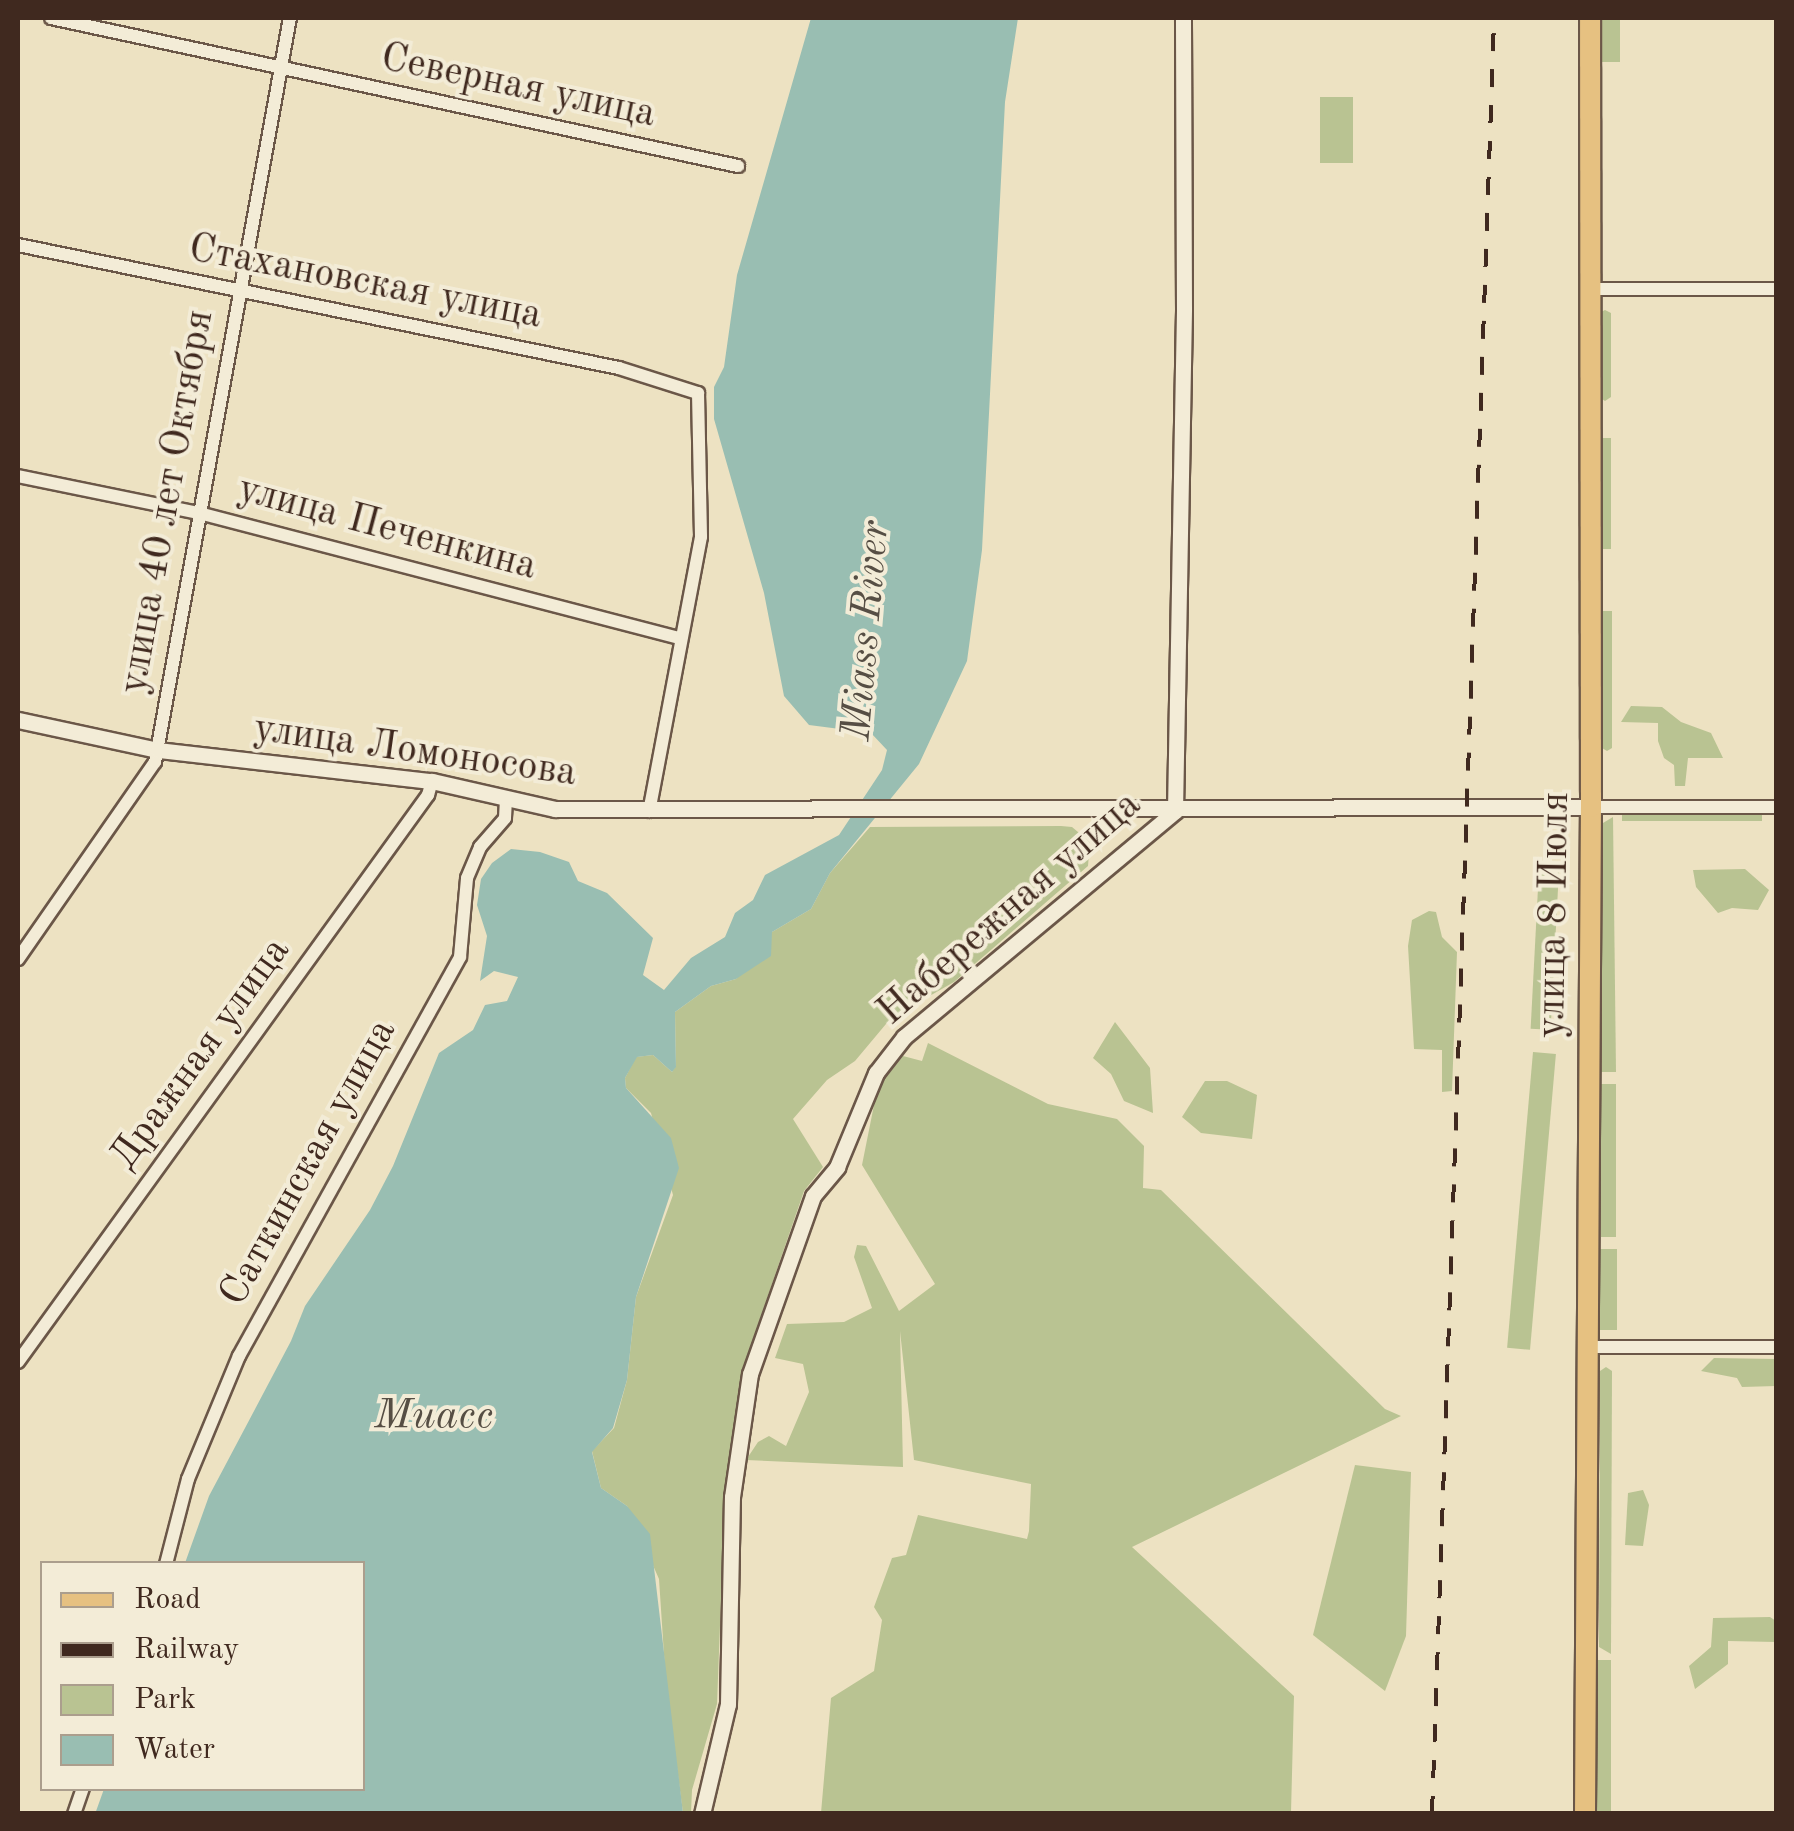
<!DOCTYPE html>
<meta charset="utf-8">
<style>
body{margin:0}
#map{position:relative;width:1794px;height:1831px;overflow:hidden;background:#ede2c2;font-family:"Old Standard TT",serif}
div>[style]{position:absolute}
.green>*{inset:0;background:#b9c392;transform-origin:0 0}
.water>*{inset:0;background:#99beb2}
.roads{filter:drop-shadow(2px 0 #6b5748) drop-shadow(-2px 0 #6b5748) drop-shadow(0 2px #6b5748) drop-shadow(0 -2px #6b5748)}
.minor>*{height:12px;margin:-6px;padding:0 6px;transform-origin:6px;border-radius:6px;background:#f3ecd7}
.tertiary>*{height:15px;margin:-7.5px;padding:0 7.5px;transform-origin:7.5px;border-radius:7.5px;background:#f3ecd7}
.primary>*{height:20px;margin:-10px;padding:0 10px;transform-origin:10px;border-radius:10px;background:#e6c181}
.rail>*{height:4px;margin-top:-2px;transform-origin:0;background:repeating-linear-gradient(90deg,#40291f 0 18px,transparent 0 36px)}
span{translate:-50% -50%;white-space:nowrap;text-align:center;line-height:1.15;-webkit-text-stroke:8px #f3ecd7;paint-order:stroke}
.street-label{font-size:40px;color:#40291f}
.water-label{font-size:42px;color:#564e44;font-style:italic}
.frame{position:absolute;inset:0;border:20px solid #40291f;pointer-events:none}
.legend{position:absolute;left:40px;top:1561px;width:325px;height:230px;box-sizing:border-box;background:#f3ecd7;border:2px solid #ab9e8d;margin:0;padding:12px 18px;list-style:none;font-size:30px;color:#40291f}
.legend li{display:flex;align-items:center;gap:20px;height:50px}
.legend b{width:50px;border:2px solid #ab9e8d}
</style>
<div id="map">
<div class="green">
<i style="left:1601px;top:18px;width:19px;height:44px"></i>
<i style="left:1353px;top:97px;width:66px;height:33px;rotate:90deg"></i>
<i style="clip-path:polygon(1605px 310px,1611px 313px,1611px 397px,1605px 401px,1599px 397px,1599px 313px)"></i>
<i style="left:1601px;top:438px;width:10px;height:111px"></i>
<i style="clip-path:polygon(1602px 611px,1612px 611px,1612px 748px,1607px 751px,1602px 748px)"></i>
<i style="clip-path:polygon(1631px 706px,1662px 707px,1681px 722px,1711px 733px,1723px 758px,1688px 758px,1685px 786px,1675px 786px,1674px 765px,1664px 758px,1658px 741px,1658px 723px,1621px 722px)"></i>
<i style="left:1622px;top:813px;width:140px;height:8px"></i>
<i style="clip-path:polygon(1613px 817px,1616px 1072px,1601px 1072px,1603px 823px)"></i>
<i style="clip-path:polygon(1061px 826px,1072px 827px,1090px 842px,1088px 866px,954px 982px,891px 1018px,855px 1061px,827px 1080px,793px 1119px,823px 1167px,804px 1191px,742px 1371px,725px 1495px,717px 1704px,692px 1790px,691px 1813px,683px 1813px,666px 1685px,659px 1579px,627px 1506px,601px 1488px,592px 1451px,614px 1428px,627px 1380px,636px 1297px,673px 1195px,651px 1113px,626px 1088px,625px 1078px,636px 1057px,653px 1055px,672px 1072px,676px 1066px,675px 1012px,711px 986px,736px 979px,772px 932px,811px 909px,830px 873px,870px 827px)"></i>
<i style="left:1539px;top:869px;width:20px;height:160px;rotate:3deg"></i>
<i style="clip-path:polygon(1745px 869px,1769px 890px,1758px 910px,1732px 908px,1718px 913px,1696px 887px,1693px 870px)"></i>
<i style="clip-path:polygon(1429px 911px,1436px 912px,1442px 937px,1457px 952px,1452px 1091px,1442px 1092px,1442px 1050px,1414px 1049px,1408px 946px,1412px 920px)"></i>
<i style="clip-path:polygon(1115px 1022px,1150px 1068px,1153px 1113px,1124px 1101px,1111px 1074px,1093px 1058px)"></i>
<i style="clip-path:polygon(928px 1043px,1048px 1104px,1117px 1119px,1144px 1146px,1143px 1188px,1161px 1190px,1385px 1409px,1401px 1416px,1132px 1547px,1294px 1696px,1291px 1813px,821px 1813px,831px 1698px,874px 1671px,882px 1620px,874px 1607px,892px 1558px,906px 1555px,918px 1515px,1027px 1539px,1029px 1531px,1031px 1484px,914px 1460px,900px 1331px,903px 1467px,746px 1460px,758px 1442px,769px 1436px,786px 1446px,809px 1392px,803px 1364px,775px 1358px,787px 1324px,844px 1322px,872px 1308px,854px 1257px,857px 1245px,866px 1246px,899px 1311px,935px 1284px,862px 1165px,880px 1075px,888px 1075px,903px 1056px,922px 1061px)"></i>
<i style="left:1533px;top:1052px;width:23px;height:297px;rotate:5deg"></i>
<i style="clip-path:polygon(1205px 1081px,1227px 1081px,1257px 1095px,1252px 1139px,1201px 1133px,1182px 1117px)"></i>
<i style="left:1601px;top:1084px;width:15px;height:153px"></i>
<i style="left:1600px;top:1249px;width:17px;height:81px"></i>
<i style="clip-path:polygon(1714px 1358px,1776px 1359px,1776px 1386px,1742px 1387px,1737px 1378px,1701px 1371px)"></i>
<i style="clip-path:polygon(1606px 1367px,1612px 1371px,1611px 1654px,1599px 1647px,1600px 1371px)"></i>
<i style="clip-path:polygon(1355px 1465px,1411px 1472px,1406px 1636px,1385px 1691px,1313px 1635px)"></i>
<i style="clip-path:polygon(1643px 1490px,1649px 1505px,1643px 1546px,1625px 1545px,1628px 1493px)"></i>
<i style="clip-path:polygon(1770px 1617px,1776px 1621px,1776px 1642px,1728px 1641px,1728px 1664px,1695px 1689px,1689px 1666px,1711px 1647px,1713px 1618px)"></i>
<i style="left:1611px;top:1660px;width:153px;height:14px;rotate:90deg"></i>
</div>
<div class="water">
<i style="clip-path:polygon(811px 18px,1018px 18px,1005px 102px,982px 550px,967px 661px,919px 764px,830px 873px,811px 909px,772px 932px,771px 956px,736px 979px,711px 986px,675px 1012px,676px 1067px,672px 1072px,653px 1055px,637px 1057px,625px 1078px,626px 1088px,671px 1138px,679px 1168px,636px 1297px,627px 1380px,613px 1428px,592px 1452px,601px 1488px,627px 1506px,650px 1534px,683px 1813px,95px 1814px,104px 1789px,362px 1788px,362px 1564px,185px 1563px,209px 1496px,291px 1341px,305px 1306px,370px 1210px,393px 1166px,439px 1053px,473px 1030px,485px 1005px,507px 1001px,518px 977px,494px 971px,480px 981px,487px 936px,477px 905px,481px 879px,492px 863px,511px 849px,540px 852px,569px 862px,578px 881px,607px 893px,653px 938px,643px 975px,664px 990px,691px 958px,725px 937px,735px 913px,753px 900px,765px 875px,839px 835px,882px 770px,887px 750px,871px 733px,809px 725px,784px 696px,764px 593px,714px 419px,714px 387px,724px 367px,737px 275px)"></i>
</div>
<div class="roads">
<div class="minor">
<i style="left:51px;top:18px;width:703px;rotate:12.16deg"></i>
<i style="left:18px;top:245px;width:613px;rotate:11.57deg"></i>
<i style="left:619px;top:368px;width:83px;rotate:17.6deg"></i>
<i style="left:698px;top:393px;width:144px;rotate:88.8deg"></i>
<i style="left:701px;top:537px;width:279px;rotate:100.7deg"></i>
<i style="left:1588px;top:289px;width:188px"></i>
<i style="left:18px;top:476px;width:185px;rotate:11.6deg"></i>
<i style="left:199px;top:513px;width:497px;rotate:14.6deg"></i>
<i style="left:1591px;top:807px;width:185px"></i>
<i style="left:18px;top:959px;width:240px;rotate:-55.2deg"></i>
<i style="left:155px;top:762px;width:756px;rotate:-79.72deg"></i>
<i style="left:1586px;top:1347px;width:190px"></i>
<i style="left:18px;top:1362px;width:700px;rotate:-54.13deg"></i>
<i style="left:428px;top:795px;width:15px;rotate:-74deg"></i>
<i style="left:166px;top:1564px;width:88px;rotate:-75.5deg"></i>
<i style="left:188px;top:1479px;width:133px;rotate:-67.5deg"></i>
<i style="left:239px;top:1356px;width:456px;rotate:-61deg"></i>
<i style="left:460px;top:957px;width:79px;rotate:-84.9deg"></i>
<i style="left:467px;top:878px;width:34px;rotate:-67deg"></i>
<i style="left:480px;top:847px;width:38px;rotate:-49deg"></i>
<i style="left:505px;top:818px;width:18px;rotate:-87deg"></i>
<i style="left:74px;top:1814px;width:28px;rotate:-71deg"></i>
</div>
<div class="tertiary">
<i style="left:18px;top:720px;width:143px;rotate:12.1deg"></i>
<i style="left:158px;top:750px;width:276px;rotate:6.5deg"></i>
<i style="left:432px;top:781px;width:126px;rotate:12.8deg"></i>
<i style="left:555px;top:809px;width:1036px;rotate:-0.11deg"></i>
<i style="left:702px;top:1814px;width:113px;rotate:-76.7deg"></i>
<i style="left:728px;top:1704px;width:207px;rotate:-88.9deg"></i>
<i style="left:732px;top:1497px;width:124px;rotate:-81.7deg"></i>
<i style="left:750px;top:1374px;width:189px;rotate:-70.5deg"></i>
<i style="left:813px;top:1196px;width:38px;rotate:-50deg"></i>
<i style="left:837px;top:1167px;width:102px;rotate:-67.5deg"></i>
<i style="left:876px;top:1073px;width:46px;rotate:-52.1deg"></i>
<i style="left:904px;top:1037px;width:353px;rotate:-39.8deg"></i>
<i style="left:1175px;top:811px;width:502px;rotate:-88.97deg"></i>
<i style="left:1184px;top:309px;width:291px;rotate:-90.2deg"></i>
</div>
<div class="primary">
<i style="left:1585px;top:1814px;width:1007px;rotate:-89.66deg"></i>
<i style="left:1591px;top:807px;width:789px;rotate:-90.07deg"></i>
</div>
</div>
<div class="rail">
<i style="left:1432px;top:1814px;width:1797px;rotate:-88.02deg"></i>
</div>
<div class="street-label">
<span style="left:518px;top:87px;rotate:12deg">Северная улица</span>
<span style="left:365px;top:283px;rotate:11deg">Стахановская улица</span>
<span style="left:168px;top:502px;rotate:-80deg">улица 40 лет Октября</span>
<span style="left:387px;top:529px;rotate:15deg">улица Печенкина</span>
<span style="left:415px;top:752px;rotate:8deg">улица Ломоносова</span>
<span style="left:1010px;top:909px;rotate:-41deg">Набережная улица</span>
<span style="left:1555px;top:915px;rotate:-89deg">улица 8 Июля</span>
<span style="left:201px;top:1054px;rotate:-54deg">Дражная улица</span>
<span style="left:309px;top:1163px;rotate:-61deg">Саткинская улица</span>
</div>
<div class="water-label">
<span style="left:867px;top:631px;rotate:-85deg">Miass River</span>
<span style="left:434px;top:1417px">Миасс</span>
</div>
<div class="frame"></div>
<ul class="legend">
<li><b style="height:12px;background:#e6c181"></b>Road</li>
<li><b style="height:12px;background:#40291f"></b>Railway</li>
<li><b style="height:28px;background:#b9c392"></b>Park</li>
<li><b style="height:28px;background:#99beb2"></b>Water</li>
</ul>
</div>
